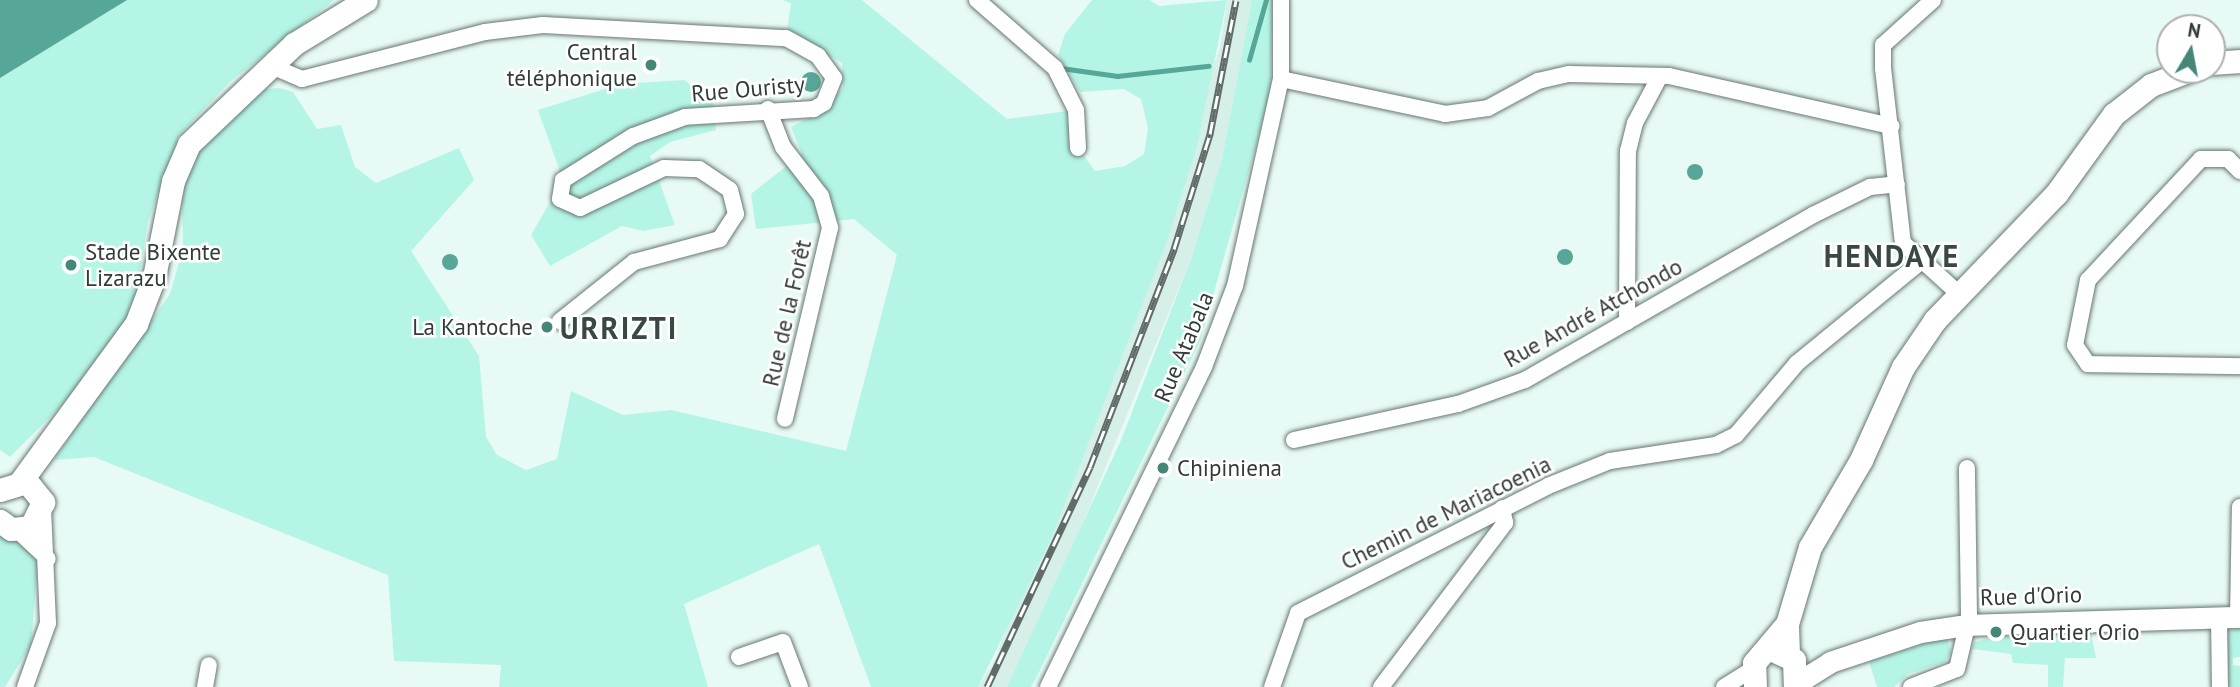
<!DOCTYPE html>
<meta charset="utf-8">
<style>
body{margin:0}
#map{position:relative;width:2240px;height:687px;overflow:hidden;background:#e8faf5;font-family:"PT Sans",sans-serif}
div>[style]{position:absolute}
.built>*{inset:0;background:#d6f0e9}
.green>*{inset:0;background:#b5f5e6}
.water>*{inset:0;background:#56a797}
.round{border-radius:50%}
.stream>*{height:4.5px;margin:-2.25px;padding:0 2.25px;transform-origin:2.25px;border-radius:2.25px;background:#56a797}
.roads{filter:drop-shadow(0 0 2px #677773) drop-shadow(0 0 2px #677773)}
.minor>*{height:16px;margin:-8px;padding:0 8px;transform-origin:8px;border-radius:8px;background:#fff}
.tertiary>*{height:21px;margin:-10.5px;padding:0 10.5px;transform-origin:10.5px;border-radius:10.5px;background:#fff}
.secondary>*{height:23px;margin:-11.5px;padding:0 11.5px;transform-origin:11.5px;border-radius:11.5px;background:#fff}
.rail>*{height:7px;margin-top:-3.5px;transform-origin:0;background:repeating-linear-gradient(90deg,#fff 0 13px,#616c69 0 26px);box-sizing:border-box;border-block:2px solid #616c69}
.dots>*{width:19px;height:19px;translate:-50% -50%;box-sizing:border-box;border:4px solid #fff;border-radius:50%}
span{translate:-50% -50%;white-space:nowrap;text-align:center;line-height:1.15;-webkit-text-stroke:5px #fff;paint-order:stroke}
.poi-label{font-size:23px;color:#333b39}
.right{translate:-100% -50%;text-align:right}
.left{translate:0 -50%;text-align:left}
.street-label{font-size:23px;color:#333b39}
.district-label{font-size:30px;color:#394844;font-weight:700;letter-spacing:2px}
.north{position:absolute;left:2156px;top:14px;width:70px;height:70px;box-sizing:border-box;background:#fff;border:2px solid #adb1b0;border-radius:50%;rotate:10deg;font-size:19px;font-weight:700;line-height:28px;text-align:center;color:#333b39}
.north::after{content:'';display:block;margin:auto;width:24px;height:32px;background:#448779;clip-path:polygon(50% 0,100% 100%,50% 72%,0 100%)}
</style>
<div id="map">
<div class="built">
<i style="clip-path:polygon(1227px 0,1252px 0,1222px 159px,1192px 256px,1045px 615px,1007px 687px,978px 687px,995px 660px,1220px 48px)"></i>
</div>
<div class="green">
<i style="clip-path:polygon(0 0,334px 0,231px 81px,179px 135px,148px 222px,134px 309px,64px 403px,10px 457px,0 450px)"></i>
<i style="clip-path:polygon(782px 0,862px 0,1007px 119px,1076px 110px,1078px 148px,1095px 171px,1125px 166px,1144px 154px,1148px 128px,1141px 99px,1124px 89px,1080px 92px,1058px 55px,1065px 34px,1092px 0,1149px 0,1159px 6px,1227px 0,1196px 150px,1167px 241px,1052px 537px,978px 687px,871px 687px,819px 544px,684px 604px,708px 687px,499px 687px,501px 665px,394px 661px,388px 575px,94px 457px,54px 460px,170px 294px,183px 248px,182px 191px,195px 151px,253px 90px,280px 88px,293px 92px,317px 129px,341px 125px,355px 167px,376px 183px,459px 148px,474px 180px,411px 251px,479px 356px,486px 437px,497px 455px,526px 470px,557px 459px,571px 391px,623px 415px,671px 410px,846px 451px,897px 255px,854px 219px,756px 229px,751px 194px,802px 154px,791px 127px,821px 111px,843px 88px,842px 63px,787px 30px,791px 3px)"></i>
<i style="clip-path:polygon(1252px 0,1272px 0,1271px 93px,1200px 341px,1036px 678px,1031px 687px,1007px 687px,1122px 438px,1192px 256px,1222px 159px)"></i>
<i style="clip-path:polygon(684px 80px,713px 101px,716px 130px,670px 142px,650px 156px,675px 225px,643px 231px,622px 226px,550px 266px,531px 235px,563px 180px,538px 110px,621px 84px)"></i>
<i style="clip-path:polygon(0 534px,19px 539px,38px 558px,31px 645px,5px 687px,0 687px)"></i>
<i style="clip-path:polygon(2240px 628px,2240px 657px,2233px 658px,2233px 665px,2240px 666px,2240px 687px,2229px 687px,2227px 631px)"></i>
<i style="clip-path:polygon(2091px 633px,2096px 658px,2065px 658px,2063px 687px,2048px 687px,2048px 665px,2013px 663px,2011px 654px,1972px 649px,1975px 642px,1995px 637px)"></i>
<i style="clip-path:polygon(1947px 636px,1951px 653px,1945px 662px,1908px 674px,1894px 687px,1877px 687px,1869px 662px)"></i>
</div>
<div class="water">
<i style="clip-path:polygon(0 0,127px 0,0 78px)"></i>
<i class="round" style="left:801px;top:72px;width:20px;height:20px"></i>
<i class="round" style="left:1687px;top:164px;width:16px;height:16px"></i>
<i class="round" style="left:1557px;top:249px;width:16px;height:16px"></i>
<i class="round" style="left:442px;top:254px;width:16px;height:16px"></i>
</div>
<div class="stream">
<i style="left:1249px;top:60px;width:62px;rotate:-74.2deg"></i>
<i style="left:1061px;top:68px;width:57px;rotate:8.1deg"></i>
<i style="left:1117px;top:76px;width:92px;rotate:-6.3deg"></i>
</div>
<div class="roads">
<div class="minor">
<i style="left:977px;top:0;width:103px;rotate:41.1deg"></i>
<i style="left:1055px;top:68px;width:47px;rotate:63.4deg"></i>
<i style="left:1076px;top:110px;width:38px;rotate:87deg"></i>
<i style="left:1933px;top:0;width:67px;rotate:138deg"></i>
<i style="left:1883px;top:45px;width:23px;rotate:90deg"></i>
<i style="left:1883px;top:68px;width:176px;rotate:83.5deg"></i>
<i style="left:1903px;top:243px;width:76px;rotate:42.3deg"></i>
<i style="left:269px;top:65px;width:36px;rotate:23deg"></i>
<i style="left:302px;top:79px;width:189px;rotate:-14.4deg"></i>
<i style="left:485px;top:32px;width:58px;rotate:-6.9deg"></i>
<i style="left:543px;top:25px;width:243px;rotate:3.1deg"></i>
<i style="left:786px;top:38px;width:37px;rotate:29deg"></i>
<i style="left:818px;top:56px;width:27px;rotate:54deg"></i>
<i style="left:834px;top:78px;width:27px;rotate:112deg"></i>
<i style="left:824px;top:103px;width:12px;rotate:149deg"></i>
<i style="left:814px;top:109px;width:129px;rotate:176.5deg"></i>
<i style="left:685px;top:117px;width:55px;rotate:159.9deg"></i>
<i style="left:633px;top:136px;width:83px;rotate:147.8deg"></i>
<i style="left:563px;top:180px;width:19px;rotate:99deg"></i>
<i style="left:560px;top:199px;width:22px;rotate:24deg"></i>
<i style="left:580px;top:208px;width:93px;rotate:-25.5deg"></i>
<i style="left:664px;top:168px;width:35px;rotate:2deg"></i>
<i style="left:699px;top:169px;width:37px;rotate:34deg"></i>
<i style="left:730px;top:190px;width:25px;rotate:76deg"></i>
<i style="left:736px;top:214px;width:30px;rotate:123deg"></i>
<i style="left:720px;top:239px;width:89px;rotate:165deg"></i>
<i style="left:634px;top:262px;width:95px;rotate:141.4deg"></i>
<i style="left:1281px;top:79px;width:168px;rotate:12deg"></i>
<i style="left:1445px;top:114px;width:43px;rotate:-7.9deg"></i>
<i style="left:1488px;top:108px;width:57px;rotate:-28.4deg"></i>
<i style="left:1538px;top:81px;width:32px;rotate:-13deg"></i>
<i style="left:1569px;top:74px;width:100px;rotate:1.1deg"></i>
<i style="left:1669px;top:76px;width:228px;rotate:12.7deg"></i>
<i style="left:768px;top:109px;width:41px;rotate:68.5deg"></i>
<i style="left:783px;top:147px;width:62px;rotate:52.2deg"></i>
<i style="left:821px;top:196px;width:33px;rotate:74deg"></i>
<i style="left:830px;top:228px;width:196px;rotate:103.3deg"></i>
<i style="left:2240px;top:171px;width:17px;rotate:-135deg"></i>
<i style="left:2228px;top:159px;width:27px;rotate:180deg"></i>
<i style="left:2201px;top:159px;width:166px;rotate:133deg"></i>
<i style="left:2088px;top:280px;width:66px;rotate:101.3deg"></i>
<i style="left:2075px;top:345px;width:23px;rotate:56deg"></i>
<i style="left:2088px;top:364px;width:152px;rotate:0.8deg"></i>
<i style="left:1627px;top:322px;width:171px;rotate:-89.7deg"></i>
<i style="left:1628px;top:151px;width:29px;rotate:-76deg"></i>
<i style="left:1635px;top:123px;width:53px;rotate:-62deg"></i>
<i style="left:1294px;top:440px;width:168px;rotate:-12.4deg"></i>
<i style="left:1458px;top:404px;width:71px;rotate:-19.7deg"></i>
<i style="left:1525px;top:380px;width:332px;rotate:-29.8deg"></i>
<i style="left:1813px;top:215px;width:64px;rotate:-26.2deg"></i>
<i style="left:1870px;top:187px;width:27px;rotate:-6deg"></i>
<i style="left:17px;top:530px;width:42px;rotate:43.1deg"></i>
<i style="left:2238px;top:617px;width:110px;rotate:-89deg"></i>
<i style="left:2219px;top:618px;width:69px;rotate:89.2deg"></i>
<i style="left:739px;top:657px;width:46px;rotate:-18.8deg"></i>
<i style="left:783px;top:642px;width:48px;rotate:69.3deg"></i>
<i style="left:25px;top:687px;width:68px;rotate:-70.2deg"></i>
<i style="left:48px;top:623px;width:113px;rotate:-92.5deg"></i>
<i style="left:205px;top:687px;width:22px;rotate:-80deg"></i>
<i style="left:1048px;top:687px;width:356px;rotate:-64deg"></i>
<i style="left:1204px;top:367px;width:87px;rotate:-69.1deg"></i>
<i style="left:1235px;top:286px;width:212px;rotate:-77.5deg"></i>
<i style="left:1281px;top:79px;width:79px;rotate:-90deg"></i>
<i style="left:1272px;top:687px;width:78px;rotate:-70.6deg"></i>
<i style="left:1298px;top:613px;width:280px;rotate:-26.9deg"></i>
<i style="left:1548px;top:486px;width:67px;rotate:-22deg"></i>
<i style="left:1610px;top:461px;width:107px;rotate:-8.6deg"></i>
<i style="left:1716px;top:445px;width:22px;rotate:-27deg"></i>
<i style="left:1736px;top:435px;width:94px;rotate:-49.7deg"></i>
<i style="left:1797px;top:363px;width:156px;rotate:-39.3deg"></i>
<i style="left:1381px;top:687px;width:206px;rotate:-52.9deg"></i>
<i style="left:1505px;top:523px;width:15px;rotate:-101deg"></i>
<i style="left:1724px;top:687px;width:32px;rotate:-32deg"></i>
<i style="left:1911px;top:687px;width:49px;rotate:-21.4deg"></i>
<i style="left:1957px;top:669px;width:53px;rotate:-77deg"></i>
<i style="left:1969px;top:617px;width:149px;rotate:-90.8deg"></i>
</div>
<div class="tertiary">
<i style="left:1797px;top:683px;width:39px;rotate:-32deg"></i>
<i style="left:1830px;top:662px;width:95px;rotate:-18.4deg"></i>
<i style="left:1920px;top:632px;width:47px;rotate:-8.7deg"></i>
<i style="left:1966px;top:625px;width:274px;rotate:-1.7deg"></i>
</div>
<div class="secondary">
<i style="left:2212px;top:63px;width:28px;rotate:-4deg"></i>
<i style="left:21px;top:481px;width:195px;rotate:-53.8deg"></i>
<i style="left:136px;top:324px;width:50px;rotate:-69deg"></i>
<i style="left:154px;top:277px;width:98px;rotate:-78.8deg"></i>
<i style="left:173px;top:181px;width:40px;rotate:-66.6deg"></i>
<i style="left:189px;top:144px;width:145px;rotate:-43.6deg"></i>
<i style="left:294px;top:44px;width:84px;rotate:-31.4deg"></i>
<i style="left:0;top:490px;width:28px;rotate:-17deg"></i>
<i style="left:27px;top:482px;width:26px;rotate:51deg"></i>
<i style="left:43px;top:502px;width:28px;rotate:116deg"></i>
<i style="left:31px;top:527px;width:20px;rotate:174deg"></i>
<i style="left:11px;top:529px;width:14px;rotate:-144deg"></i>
<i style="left:1775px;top:651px;width:21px;rotate:25deg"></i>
<i style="left:1794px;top:660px;width:27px;rotate:88deg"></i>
<i style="left:1788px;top:655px;width:31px;rotate:-92deg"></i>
<i style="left:1787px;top:624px;width:80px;rotate:-73.4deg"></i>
<i style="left:1810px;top:547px;width:101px;rotate:-59.6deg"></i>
<i style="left:1861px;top:460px;width:102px;rotate:-65.7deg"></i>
<i style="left:1903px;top:367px;width:57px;rotate:-55.8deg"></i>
<i style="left:1935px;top:320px;width:175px;rotate:-46.2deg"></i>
<i style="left:2056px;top:194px;width:99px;rotate:-54.1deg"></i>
<i style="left:2114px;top:114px;width:47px;rotate:-38.1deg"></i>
<i style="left:2151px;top:85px;width:42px;rotate:-21deg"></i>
<i style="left:1755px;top:687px;width:24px;rotate:-92deg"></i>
<i style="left:1754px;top:663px;width:51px;rotate:-49.8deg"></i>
</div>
</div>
<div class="rail">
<i style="left:987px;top:687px;width:243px;rotate:-64.9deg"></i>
<i style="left:1090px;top:467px;width:234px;rotate:-68.9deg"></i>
<i style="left:1174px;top:249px;width:121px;rotate:-72.6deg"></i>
<i style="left:1210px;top:134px;width:136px;rotate:-79deg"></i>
</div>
<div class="dots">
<i style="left:651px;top:65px;background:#448779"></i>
<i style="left:71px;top:265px;background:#448779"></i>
<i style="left:547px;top:327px;background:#448779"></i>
<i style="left:1163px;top:468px;background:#448779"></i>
<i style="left:1996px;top:632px;background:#448779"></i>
</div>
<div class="poi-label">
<span class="right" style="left:637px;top:65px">Central<br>téléphonique</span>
<span class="left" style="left:85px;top:265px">Stade Bixente<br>Lizarazu</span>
<span class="right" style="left:533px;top:327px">La Kantoche</span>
<span class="left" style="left:1177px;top:468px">Chipiniena</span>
<span class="left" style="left:2010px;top:632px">Quartier Orio</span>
</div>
<div class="street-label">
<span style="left:748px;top:89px;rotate:-5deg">Rue Ouristy</span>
<span style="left:787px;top:313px;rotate:-77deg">Rue de la Forêt</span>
<span style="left:1593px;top:313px;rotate:-29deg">Rue André Atchondo</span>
<span style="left:1184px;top:347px;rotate:-67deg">Rue Atabala</span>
<span style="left:1446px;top:513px;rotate:-26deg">Chemin de Mariacoenia</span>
<span style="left:2031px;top:596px;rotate:-2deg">Rue d'Orio</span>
</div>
<div class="district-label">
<span style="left:1892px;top:256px">HENDAYE</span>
<span style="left:619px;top:328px">URRIZTI</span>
</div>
<div class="north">N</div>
</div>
